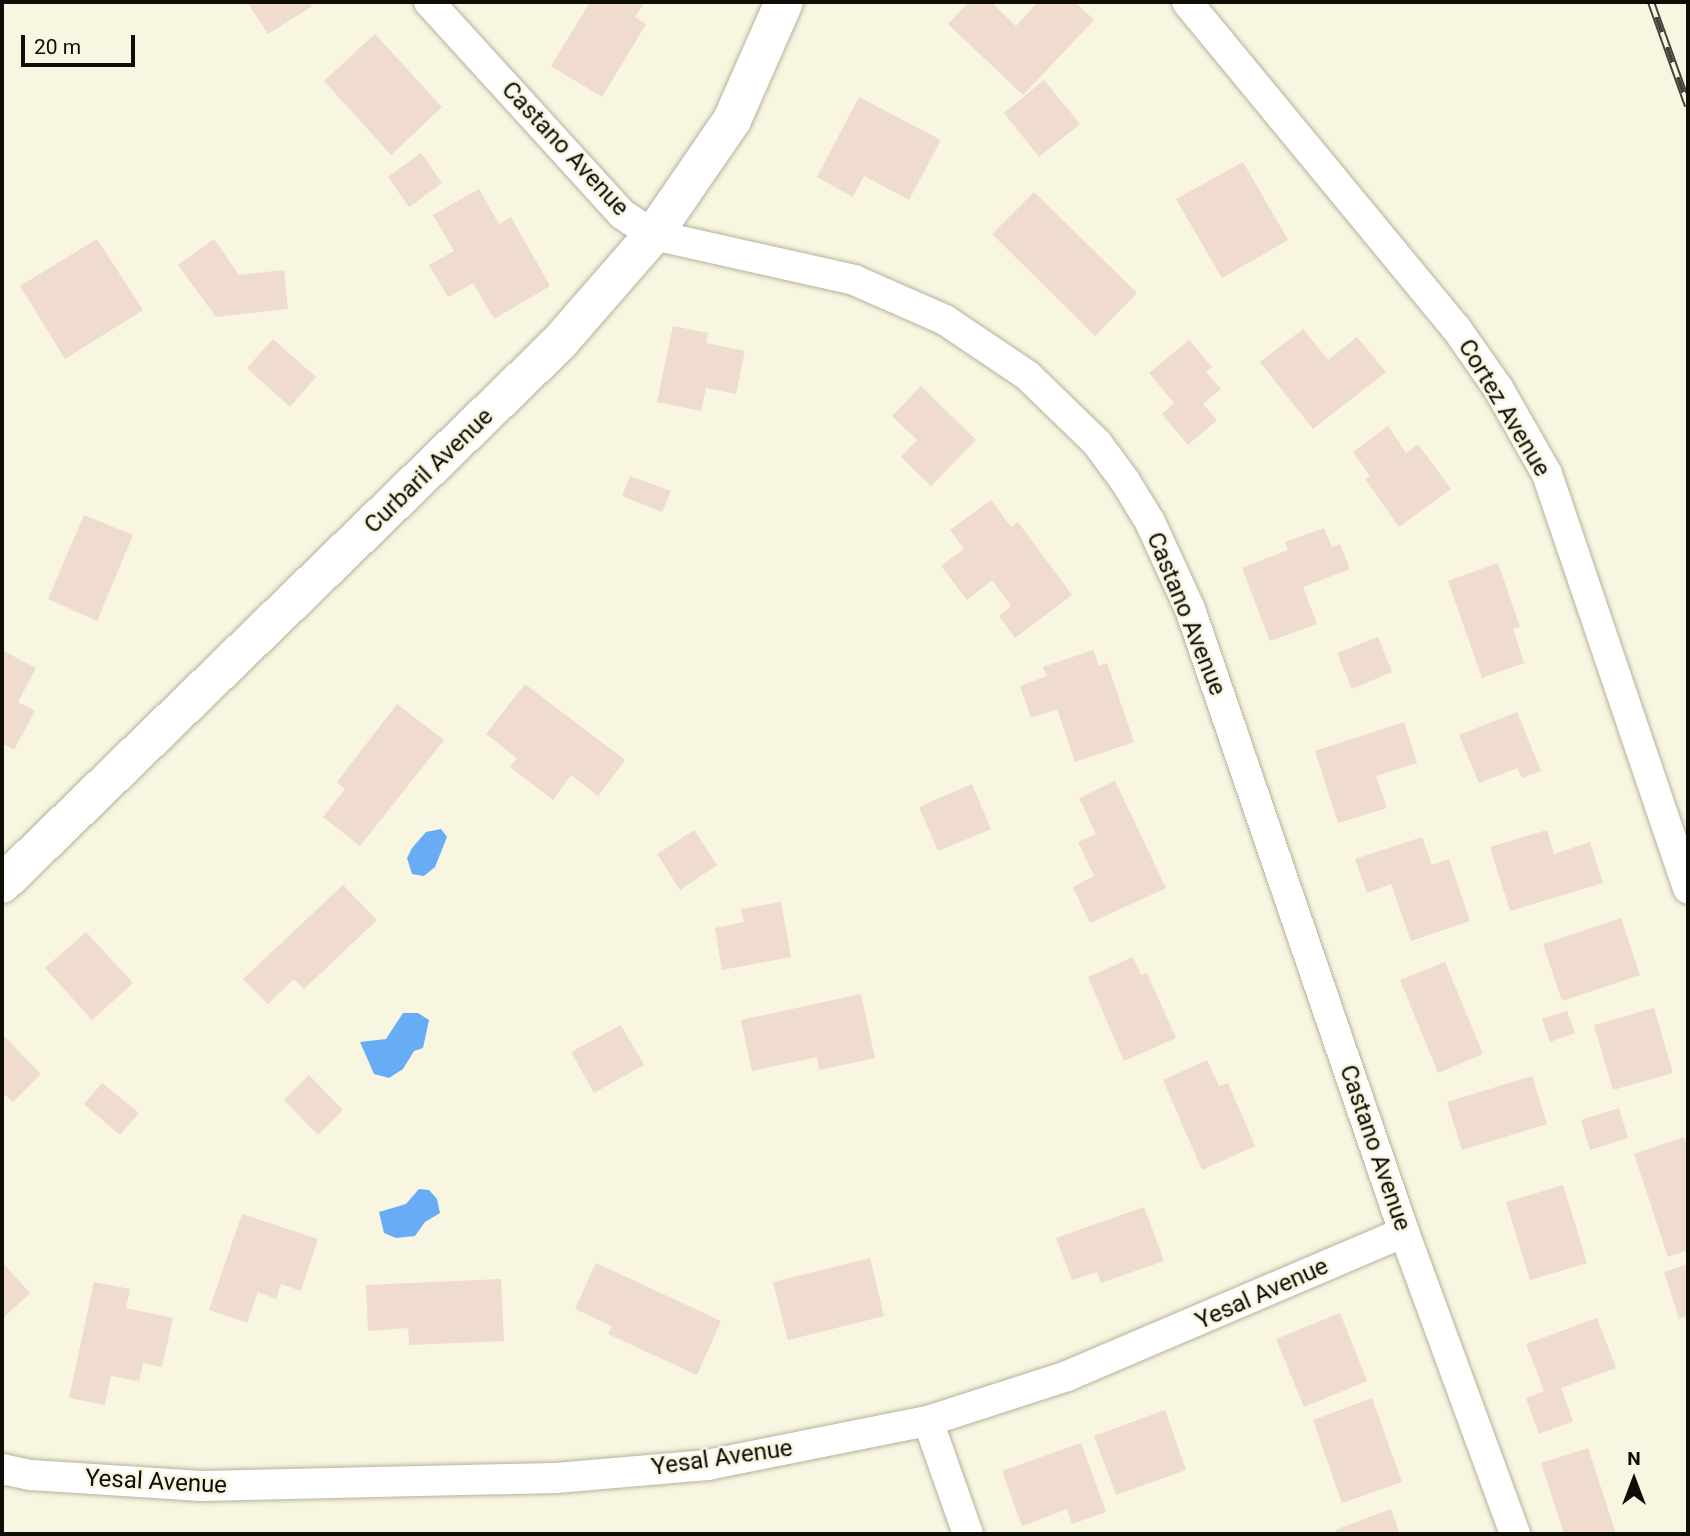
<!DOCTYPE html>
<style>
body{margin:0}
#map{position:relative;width:1690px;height:1536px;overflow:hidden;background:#f8f5e0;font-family:Roboto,sans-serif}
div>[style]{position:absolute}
.water>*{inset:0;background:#68acf5}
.building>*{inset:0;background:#f0dbcf}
.roads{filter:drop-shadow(0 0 2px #b5b29e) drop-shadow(0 0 2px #b5b29e)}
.street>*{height:30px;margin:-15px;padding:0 15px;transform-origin:15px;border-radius:15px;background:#fff}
.secondary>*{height:38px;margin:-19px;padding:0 19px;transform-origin:19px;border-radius:19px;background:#fff}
.rail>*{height:8px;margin-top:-4px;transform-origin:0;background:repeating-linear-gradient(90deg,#f8f5e0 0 16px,#454339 0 32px);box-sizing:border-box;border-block:2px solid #454339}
span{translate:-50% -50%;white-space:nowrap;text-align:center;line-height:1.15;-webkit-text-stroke:5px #f8f5e0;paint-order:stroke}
.street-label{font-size:24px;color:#0e0d06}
.frame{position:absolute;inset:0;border:4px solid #0e0d06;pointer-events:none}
.north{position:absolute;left:1599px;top:1445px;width:70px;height:70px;-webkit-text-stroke:5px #f8f5e0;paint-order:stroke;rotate:0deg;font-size:19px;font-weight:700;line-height:28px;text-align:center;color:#0e0d06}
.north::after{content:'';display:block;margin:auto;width:24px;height:32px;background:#0e0d06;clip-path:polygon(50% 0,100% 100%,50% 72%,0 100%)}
.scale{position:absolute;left:21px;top:35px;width:114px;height:32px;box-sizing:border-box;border:4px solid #0e0d06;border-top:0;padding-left:9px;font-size:21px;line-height:24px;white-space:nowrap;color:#0e0d06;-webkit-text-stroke:5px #f8f5e0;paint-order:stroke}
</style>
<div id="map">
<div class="water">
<i style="clip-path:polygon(441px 829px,447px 837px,435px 867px,424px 876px,412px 874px,407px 858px,412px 848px,426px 832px)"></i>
<i style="clip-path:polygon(403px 1013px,418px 1013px,429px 1020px,423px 1048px,414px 1051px,403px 1069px,389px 1078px,374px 1074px,360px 1042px,386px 1039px)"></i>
<i style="clip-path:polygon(419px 1189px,429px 1190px,437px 1199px,440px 1213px,425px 1222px,415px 1236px,396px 1238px,384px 1233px,379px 1212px,406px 1204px)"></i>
</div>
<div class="building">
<i style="clip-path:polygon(247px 2px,310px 2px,312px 6px,268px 34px)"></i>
<i style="clip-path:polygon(590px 2px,645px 2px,635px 17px,646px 24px,602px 97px,551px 66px)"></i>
<i style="clip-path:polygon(969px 2px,991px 2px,1016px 26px,1038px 2px,1075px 2px,1094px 20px,1023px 95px,948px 24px)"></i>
<i style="clip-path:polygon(375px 34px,442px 107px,391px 155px,324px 81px)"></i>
<i style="clip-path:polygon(1044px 80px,1080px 124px,1039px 157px,1004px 113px)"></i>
<i style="clip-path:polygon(859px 97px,941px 140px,909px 200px,864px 176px,853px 197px,817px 177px)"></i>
<i style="clip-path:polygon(421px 153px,442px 183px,409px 207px,388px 177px)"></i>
<i style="clip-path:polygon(1243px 162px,1288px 240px,1222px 278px,1176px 199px)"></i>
<i style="clip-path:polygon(479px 189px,499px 224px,511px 217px,550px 286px,494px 319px,473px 283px,448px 297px,429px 265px,454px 251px,433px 215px)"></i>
<i style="clip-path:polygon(1034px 192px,1137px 293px,1095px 336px,992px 234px)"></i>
<i style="clip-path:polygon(97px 239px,143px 310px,65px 359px,20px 286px)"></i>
<i style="clip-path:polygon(214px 239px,239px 275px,284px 270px,288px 309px,216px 317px,178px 265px)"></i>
<i style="clip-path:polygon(673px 326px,708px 333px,706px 343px,745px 351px,736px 394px,706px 388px,701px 411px,657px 402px)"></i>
<i style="clip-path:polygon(1303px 329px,1328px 360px,1357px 337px,1386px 372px,1313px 429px,1260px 362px)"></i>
<i style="clip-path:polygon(273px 339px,316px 377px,290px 407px,247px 368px)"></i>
<i style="clip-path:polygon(1189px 340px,1212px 367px,1206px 372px,1221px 389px,1203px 404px,1217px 420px,1188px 445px,1162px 414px,1174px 403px,1149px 373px)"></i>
<i style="clip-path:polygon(921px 386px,976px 440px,931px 486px,901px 457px,917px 440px,892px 416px)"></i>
<i style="clip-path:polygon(1388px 426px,1406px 453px,1418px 444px,1451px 489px,1399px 527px,1365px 479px,1370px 476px,1353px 452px)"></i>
<i style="clip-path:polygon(630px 476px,671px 491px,662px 512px,622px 496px)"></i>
<i style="clip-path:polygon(991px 500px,1011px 527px,1018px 522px,1072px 595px,1015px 638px,999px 616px,1011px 606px,992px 580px,967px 600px,941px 566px,964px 549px,950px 530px)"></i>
<i style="clip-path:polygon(84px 515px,133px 535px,97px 621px,48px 599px)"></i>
<i style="clip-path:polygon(1324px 528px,1332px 547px,1340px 544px,1350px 569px,1303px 587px,1317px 624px,1270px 641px,1242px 568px,1288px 550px,1285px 542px)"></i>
<i style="clip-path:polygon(1498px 563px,1520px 627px,1513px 629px,1524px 663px,1482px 678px,1448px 581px)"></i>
<i style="clip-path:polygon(1378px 637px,1392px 672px,1352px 689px,1337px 653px)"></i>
<i style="clip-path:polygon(2px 650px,36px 668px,18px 702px,35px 711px,14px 750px,2px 743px)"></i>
<i style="clip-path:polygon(1093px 650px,1099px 666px,1107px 663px,1134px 742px,1075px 762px,1057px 709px,1031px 718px,1020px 686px,1047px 676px,1043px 667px)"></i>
<i style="clip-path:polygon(525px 684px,625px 760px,598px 796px,571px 775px,553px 800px,510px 767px,517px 758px,486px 734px)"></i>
<i style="clip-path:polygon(397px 704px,444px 740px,360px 846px,323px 817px,345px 789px,337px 782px)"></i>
<i style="clip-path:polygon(1517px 712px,1541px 771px,1522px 778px,1517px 768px,1479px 783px,1459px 735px)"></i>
<i style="clip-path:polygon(1404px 722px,1417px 763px,1376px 776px,1387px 808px,1338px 823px,1315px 751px)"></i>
<i style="clip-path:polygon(1115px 781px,1166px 888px,1090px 923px,1073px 887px,1094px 876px,1078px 842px,1096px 834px,1079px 798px)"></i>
<i style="clip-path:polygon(972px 784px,991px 829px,938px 851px,919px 807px)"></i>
<i style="clip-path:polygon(694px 830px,717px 865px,680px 890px,657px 854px)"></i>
<i style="clip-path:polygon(1547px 830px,1554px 854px,1590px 842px,1603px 883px,1510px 911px,1490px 847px)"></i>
<i style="clip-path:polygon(1422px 837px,1432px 865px,1449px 859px,1470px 921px,1411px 941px,1391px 884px,1367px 893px,1355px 859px)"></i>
<i style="clip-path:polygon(343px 885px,377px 920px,304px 989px,294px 979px,268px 1004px,243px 979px)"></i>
<i style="clip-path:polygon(781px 902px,791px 957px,722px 970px,715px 928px,744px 922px,741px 909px)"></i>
<i style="clip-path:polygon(1621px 918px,1640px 975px,1562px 1001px,1543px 944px)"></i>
<i style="clip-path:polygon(86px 932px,133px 983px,92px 1020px,45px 968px)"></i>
<i style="clip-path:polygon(1133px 957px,1141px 975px,1147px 973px,1176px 1038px,1124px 1061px,1088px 977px)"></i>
<i style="clip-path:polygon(1445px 962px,1483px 1054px,1438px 1073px,1400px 980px)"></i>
<i style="clip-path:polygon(861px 994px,875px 1058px,819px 1070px,817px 1057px,752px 1071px,741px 1020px)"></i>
<i style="clip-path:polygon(1654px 1008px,1673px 1073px,1613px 1090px,1594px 1025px)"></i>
<i style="clip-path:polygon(1567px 1011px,1575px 1033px,1550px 1042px,1542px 1019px)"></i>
<i style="clip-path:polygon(621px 1025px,644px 1065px,594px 1093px,571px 1052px)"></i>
<i style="clip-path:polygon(2px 1034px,41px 1074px,13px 1102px,5px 1095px,2px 1098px)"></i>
<i style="clip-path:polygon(1207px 1060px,1219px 1086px,1228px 1083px,1255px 1146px,1202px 1170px,1163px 1080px)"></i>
<i style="clip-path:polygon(309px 1075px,343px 1110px,318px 1135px,284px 1100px)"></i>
<i style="clip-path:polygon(1532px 1076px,1547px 1124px,1462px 1150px,1447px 1102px)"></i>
<i style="clip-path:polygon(102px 1083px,139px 1113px,120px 1135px,84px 1104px)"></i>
<i style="clip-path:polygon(1619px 1108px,1628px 1138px,1590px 1150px,1581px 1120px)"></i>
<i style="clip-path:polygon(1684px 1137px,1688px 1150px,1688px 1250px,1668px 1257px,1634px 1154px)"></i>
<i style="clip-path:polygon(1563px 1185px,1587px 1263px,1530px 1280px,1506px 1202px)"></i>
<i style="clip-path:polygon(1144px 1207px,1164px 1261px,1101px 1283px,1097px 1272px,1072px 1280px,1056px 1238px)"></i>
<i style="clip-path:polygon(242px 1214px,318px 1239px,301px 1291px,281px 1284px,276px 1299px,258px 1292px,247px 1323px,209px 1310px)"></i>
<i style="clip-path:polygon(870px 1258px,884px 1316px,788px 1340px,773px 1282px)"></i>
<i style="clip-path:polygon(2px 1262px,30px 1293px,2px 1319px)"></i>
<i style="clip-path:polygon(596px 1263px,721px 1321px,697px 1375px,608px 1334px,612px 1326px,575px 1309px)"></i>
<i style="clip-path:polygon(1688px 1264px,1688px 1316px,1679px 1319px,1664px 1272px)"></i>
<i style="clip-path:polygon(501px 1279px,504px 1341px,409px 1345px,408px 1328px,368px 1331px,366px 1285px)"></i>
<i style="clip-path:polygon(94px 1282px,130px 1289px,126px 1308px,173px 1318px,162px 1367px,143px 1363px,139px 1381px,111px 1376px,105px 1405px,69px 1398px)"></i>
<i style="clip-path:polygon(1340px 1313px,1367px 1381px,1304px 1407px,1276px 1339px)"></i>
<i style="clip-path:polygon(1597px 1318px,1616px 1368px,1561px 1388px,1573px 1421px,1539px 1434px,1526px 1398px,1544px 1391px,1526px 1344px)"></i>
<i style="clip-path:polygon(1372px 1398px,1402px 1482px,1342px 1503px,1313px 1420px)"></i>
<i style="clip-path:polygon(1165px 1410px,1186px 1470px,1116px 1495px,1094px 1436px)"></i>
<i style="clip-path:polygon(1081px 1443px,1106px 1512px,1072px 1524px,1067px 1509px,1022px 1526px,1002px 1471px)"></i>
<i style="clip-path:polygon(1588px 1448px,1616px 1534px,1564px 1534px,1541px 1463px)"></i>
<i style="clip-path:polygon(1391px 1509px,1400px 1534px,1337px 1534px,1335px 1530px)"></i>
</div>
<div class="roads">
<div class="street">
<i style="left:429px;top:2px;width:287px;rotate:47.7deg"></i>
<i style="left:622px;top:214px;width:37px;rotate:34deg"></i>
<i style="left:653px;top:235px;width:206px;rotate:12.6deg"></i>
<i style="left:854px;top:280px;width:99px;rotate:23.7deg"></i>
<i style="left:945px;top:320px;width:99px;rotate:33.9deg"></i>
<i style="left:1027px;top:375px;width:98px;rotate:44.2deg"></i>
<i style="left:1097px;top:443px;width:47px;rotate:53.6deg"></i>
<i style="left:1125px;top:481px;width:48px;rotate:58.6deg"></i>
<i style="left:1150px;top:522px;width:96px;rotate:65.3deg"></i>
<i style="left:1190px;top:609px;width:659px;rotate:71.04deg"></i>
<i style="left:1404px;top:1232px;width:322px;rotate:69.8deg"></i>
<i style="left:1187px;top:2px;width:423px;rotate:50.5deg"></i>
<i style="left:1456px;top:328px;width:73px;rotate:55deg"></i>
<i style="left:1498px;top:388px;width:99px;rotate:60.3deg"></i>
<i style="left:1547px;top:474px;width:438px;rotate:71.2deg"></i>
<i style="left:928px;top:1421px;width:120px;rotate:70.5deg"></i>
<i style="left:2px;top:1469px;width:30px;rotate:12deg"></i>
<i style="left:31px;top:1475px;width:171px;rotate:3.7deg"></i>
<i style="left:202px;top:1486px;width:354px;rotate:-1.3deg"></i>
<i style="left:556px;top:1478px;width:152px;rotate:-4.9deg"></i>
<i style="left:707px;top:1465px;width:225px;rotate:-11.3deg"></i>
<i style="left:928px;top:1421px;width:146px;rotate:-17.9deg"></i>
<i style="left:1067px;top:1376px;width:366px;rotate:-23.1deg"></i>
</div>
<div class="secondary">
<i style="left:2px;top:884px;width:776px;rotate:-44.17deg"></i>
<i style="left:559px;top:343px;width:143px;rotate:-49deg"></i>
<i style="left:653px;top:235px;width:140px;rotate:-55.5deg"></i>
<i style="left:732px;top:120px;width:129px;rotate:-66.2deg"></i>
</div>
</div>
<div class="rail">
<i style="left:1651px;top:2px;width:110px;rotate:70.4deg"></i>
</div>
<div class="street-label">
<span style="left:565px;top:149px;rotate:47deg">Castano Avenue</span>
<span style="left:1504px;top:408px;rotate:59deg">Cortez Avenue</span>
<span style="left:429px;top:471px;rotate:-44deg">Curbaril Avenue</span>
<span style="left:1186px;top:614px;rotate:68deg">Castano Avenue</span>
<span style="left:1375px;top:1148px;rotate:71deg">Castano Avenue</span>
<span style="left:1262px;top:1294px;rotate:-24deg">Yesal Avenue</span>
<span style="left:722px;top:1458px;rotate:-8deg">Yesal Avenue</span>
<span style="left:156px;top:1482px;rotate:3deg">Yesal Avenue</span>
</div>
<div class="frame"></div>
<div class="north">N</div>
<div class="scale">20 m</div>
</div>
